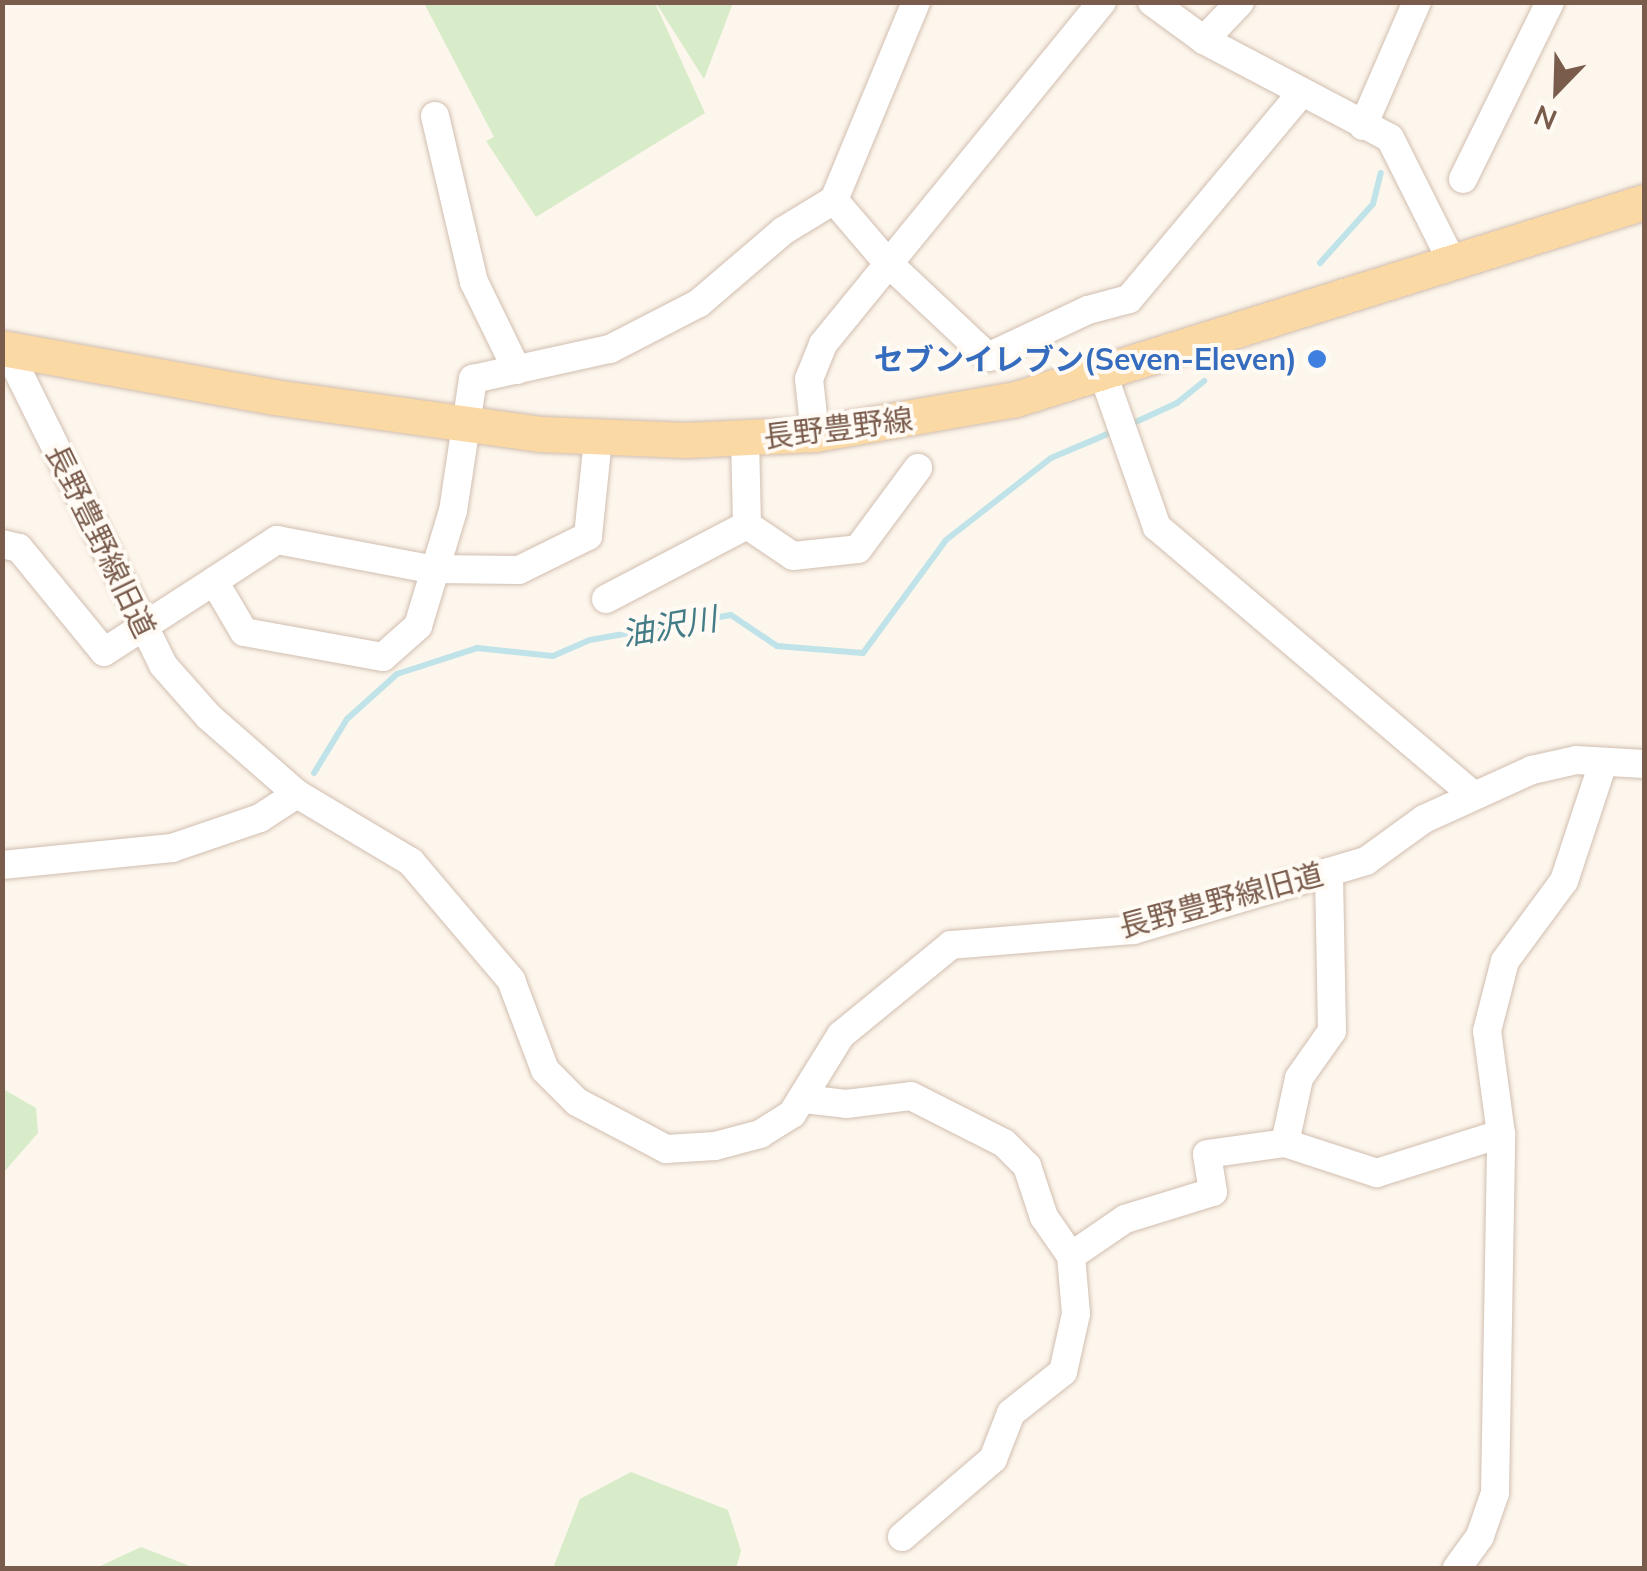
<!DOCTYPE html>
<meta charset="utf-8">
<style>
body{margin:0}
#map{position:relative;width:1647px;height:1571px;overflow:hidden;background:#fdf6ec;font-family:Mulish,"Noto Sans JP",sans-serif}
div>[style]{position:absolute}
.green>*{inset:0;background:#d8ecc9}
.stream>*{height:6px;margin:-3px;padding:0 3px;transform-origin:3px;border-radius:3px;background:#bfe3e8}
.roads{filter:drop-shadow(0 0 2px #d1beb0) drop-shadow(0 0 2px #d1beb0)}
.minor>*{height:28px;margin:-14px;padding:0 14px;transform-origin:14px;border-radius:14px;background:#fff}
.major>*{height:35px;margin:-17.5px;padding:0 17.5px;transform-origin:17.5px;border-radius:17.5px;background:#fbd9a5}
.dots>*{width:28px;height:28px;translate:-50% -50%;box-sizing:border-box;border:5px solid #fffaf3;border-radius:50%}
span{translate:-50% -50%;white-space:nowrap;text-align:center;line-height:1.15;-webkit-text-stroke:8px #fffaf3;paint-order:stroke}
.shop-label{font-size:30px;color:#366cbe;font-weight:700}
.right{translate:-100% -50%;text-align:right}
.street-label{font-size:30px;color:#7a5c4d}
.water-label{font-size:32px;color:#437c86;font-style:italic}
.frame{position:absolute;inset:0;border:5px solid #7a5c4d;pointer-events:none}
.north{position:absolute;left:1507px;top:40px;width:100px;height:100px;-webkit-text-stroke:8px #fffaf3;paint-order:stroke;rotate:203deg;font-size:28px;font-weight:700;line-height:40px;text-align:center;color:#7a5c4d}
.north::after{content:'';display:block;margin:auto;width:35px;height:45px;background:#7a5c4d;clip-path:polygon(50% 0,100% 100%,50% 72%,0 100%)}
</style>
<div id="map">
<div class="green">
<i style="clip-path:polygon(424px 3px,655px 3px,705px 113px,536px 217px,486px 141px,494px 137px)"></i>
<i style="clip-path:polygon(656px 3px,733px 3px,704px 79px)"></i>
<i style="clip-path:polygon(3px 1089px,36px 1108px,38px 1133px,3px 1173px)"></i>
<i style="clip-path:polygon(631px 1472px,728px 1510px,741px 1551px,736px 1568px,553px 1568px,580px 1499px)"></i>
<i style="clip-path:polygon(141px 1547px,195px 1568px,96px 1568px)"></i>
</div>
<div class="stream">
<i style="left:1320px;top:263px;width:79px;rotate:-48.1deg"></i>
<i style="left:1373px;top:204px;width:32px;rotate:-76deg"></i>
<i style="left:1129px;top:425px;width:53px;rotate:-24.6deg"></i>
<i style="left:1177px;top:403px;width:35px;rotate:-39deg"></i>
<i style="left:314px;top:773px;width:63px;rotate:-58.6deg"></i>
<i style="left:347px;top:719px;width:67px;rotate:-42deg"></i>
<i style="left:397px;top:674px;width:84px;rotate:-18deg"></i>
<i style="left:477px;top:648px;width:76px;rotate:6deg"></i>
<i style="left:553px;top:656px;width:40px;rotate:-23.4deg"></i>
<i style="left:590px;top:640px;width:143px;rotate:-10.1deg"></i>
<i style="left:731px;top:615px;width:55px;rotate:34deg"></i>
<i style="left:777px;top:646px;width:86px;rotate:4.7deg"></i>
<i style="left:863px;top:653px;width:140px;rotate:-53.7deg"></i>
<i style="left:946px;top:540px;width:133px;rotate:-38deg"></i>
<i style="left:1051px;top:458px;width:72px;rotate:-23deg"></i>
</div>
<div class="roads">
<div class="minor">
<i style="left:1152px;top:2px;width:64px;rotate:36.2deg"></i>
<i style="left:1204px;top:40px;width:210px;rotate:27.8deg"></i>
<i style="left:1390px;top:138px;width:134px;rotate:63.4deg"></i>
<i style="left:1204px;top:40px;width:52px;rotate:-46.5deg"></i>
<i style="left:435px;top:116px;width:171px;rotate:76.8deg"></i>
<i style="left:474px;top:282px;width:98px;rotate:64deg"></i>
<i style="left:1363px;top:126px;width:135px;rotate:-66.5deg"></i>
<i style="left:1463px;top:179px;width:197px;rotate:-63.8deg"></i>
<i style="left:834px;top:200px;width:82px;rotate:49.5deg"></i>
<i style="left:887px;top:262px;width:139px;rotate:43.2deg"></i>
<i style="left:988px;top:357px;width:110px;rotate:-25.2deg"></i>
<i style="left:1088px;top:310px;width:42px;rotate:-15deg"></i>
<i style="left:1129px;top:299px;width:268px;rotate:-50.1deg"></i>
<i style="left:7px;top:349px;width:352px;rotate:63.7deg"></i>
<i style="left:163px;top:665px;width:69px;rotate:48.5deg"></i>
<i style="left:209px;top:717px;width:117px;rotate:41.2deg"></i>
<i style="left:297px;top:794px;width:133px;rotate:30.8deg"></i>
<i style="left:411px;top:862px;width:155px;rotate:49.7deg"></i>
<i style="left:511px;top:980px;width:96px;rotate:69.3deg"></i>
<i style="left:545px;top:1070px;width:45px;rotate:45deg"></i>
<i style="left:577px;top:1102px;width:101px;rotate:27.8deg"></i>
<i style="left:666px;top:1149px;width:49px;rotate:-3.5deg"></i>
<i style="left:715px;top:1146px;width:47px;rotate:-14.9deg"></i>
<i style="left:760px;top:1134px;width:38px;rotate:-32deg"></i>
<i style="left:792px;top:1114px;width:93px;rotate:-58.2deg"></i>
<i style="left:841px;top:1035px;width:142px;rotate:-39.3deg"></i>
<i style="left:951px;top:945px;width:183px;rotate:-4.7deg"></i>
<i style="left:1133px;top:930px;width:243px;rotate:-16.5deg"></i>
<i style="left:1366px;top:861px;width:72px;rotate:-35.9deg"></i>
<i style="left:1424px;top:819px;width:119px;rotate:-24.4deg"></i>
<i style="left:1532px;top:770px;width:45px;rotate:-12.8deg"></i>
<i style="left:1576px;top:760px;width:68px;rotate:3.4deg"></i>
<i style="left:1103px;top:374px;width:162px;rotate:70.6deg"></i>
<i style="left:1157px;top:527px;width:413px;rotate:40.3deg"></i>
<i style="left:815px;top:434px;width:55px;rotate:-96.2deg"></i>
<i style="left:809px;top:379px;width:38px;rotate:-68deg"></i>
<i style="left:823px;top:344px;width:441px;rotate:-50.8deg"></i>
<i style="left:747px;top:525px;width:55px;rotate:34deg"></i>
<i style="left:793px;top:556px;width:65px;rotate:-6.1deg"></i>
<i style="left:858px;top:549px;width:101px;rotate:-53.5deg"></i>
<i style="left:2px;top:544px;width:17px;rotate:13deg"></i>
<i style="left:19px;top:548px;width:134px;rotate:50.7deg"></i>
<i style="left:104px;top:652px;width:131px;rotate:-32.8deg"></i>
<i style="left:214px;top:581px;width:59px;rotate:59.5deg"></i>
<i style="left:244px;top:632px;width:141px;rotate:10.2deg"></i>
<i style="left:383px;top:657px;width:47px;rotate:-41.5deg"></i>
<i style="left:418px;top:626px;width:120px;rotate:-73.1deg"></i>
<i style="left:453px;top:511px;width:134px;rotate:-81.4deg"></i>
<i style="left:473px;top:379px;width:140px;rotate:-12.4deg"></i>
<i style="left:610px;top:349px;width:100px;rotate:-27.3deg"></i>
<i style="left:699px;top:303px;width:111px;rotate:-40.6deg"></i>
<i style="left:783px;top:231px;width:60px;rotate:-31.3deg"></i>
<i style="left:834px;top:200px;width:214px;rotate:-67.5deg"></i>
<i style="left:214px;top:581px;width:75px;rotate:-33.1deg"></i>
<i style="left:277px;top:540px;width:157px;rotate:10.7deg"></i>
<i style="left:431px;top:569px;width:88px;rotate:0.7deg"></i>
<i style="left:519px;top:570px;width:77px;rotate:-26.2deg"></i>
<i style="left:588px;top:536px;width:98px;rotate:-84.1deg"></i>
<i style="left:606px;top:599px;width:159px;rotate:-27.7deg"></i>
<i style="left:747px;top:525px;width:87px;rotate:-91.3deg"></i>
<i style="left:2px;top:865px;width:171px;rotate:-5.7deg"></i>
<i style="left:172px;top:848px;width:93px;rotate:-18.8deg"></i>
<i style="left:260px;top:818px;width:44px;rotate:-33deg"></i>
<i style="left:804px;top:1099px;width:42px;rotate:6.8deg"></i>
<i style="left:846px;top:1104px;width:65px;rotate:-7deg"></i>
<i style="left:911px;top:1096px;width:104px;rotate:26.8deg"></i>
<i style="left:1004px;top:1143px;width:33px;rotate:45deg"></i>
<i style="left:1027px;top:1166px;width:54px;rotate:71.6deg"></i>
<i style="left:1044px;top:1217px;width:47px;rotate:55.3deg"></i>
<i style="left:1071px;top:1256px;width:65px;rotate:-34.4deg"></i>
<i style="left:1125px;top:1219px;width:92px;rotate:-17.1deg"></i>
<i style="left:1213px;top:1192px;width:38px;rotate:-99deg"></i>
<i style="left:1207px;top:1154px;width:79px;rotate:-8deg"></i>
<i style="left:1285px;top:1143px;width:97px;rotate:18.1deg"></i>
<i style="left:1377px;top:1173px;width:130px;rotate:-17.5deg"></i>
<i style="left:1285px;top:1143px;width:66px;rotate:-77.8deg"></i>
<i style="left:1299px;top:1078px;width:57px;rotate:-54.9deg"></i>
<i style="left:1332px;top:1031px;width:159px;rotate:-91.1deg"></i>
<i style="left:902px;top:1537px;width:120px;rotate:-40.6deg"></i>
<i style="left:993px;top:1459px;width:49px;rotate:-68.6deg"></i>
<i style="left:1011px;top:1413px;width:66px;rotate:-38.3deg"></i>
<i style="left:1063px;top:1372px;width:59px;rotate:-77.4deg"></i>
<i style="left:1076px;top:1314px;width:58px;rotate:-94.9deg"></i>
<i style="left:1457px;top:1568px;width:39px;rotate:-54deg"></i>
<i style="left:1480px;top:1536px;width:46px;rotate:-70.8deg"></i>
<i style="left:1495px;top:1493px;width:359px;rotate:-89deg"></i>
<i style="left:1501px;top:1134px;width:104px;rotate:-97.7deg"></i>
<i style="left:1487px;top:1031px;width:72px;rotate:-75.6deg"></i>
<i style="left:1505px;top:961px;width:99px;rotate:-53.6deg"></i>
<i style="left:1564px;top:881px;width:124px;rotate:-71.7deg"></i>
</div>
<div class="major">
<i style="left:2px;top:348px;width:276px;rotate:10.2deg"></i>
<i style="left:274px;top:397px;width:270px;rotate:7.9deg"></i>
<i style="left:541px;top:434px;width:144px;rotate:2.4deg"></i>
<i style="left:685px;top:440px;width:130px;rotate:-2.6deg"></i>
<i style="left:815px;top:434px;width:204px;rotate:-9.9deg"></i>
<i style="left:1016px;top:399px;width:658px;rotate:-17.42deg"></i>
</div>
</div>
<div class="dots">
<i style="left:1317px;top:359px;background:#3f7fe0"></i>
</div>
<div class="shop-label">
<span class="right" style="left:1297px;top:359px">セブンイレブン(Seven-Eleven)</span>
</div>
<div class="street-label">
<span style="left:838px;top:428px;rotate:-7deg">長野豊野線</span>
<span style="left:101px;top:541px;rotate:64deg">長野豊野線旧道</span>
<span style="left:1221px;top:900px;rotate:-15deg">長野豊野線旧道</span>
</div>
<div class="water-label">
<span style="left:669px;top:626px;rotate:-10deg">油沢川</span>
</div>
<div class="frame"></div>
<div class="north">N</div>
</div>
